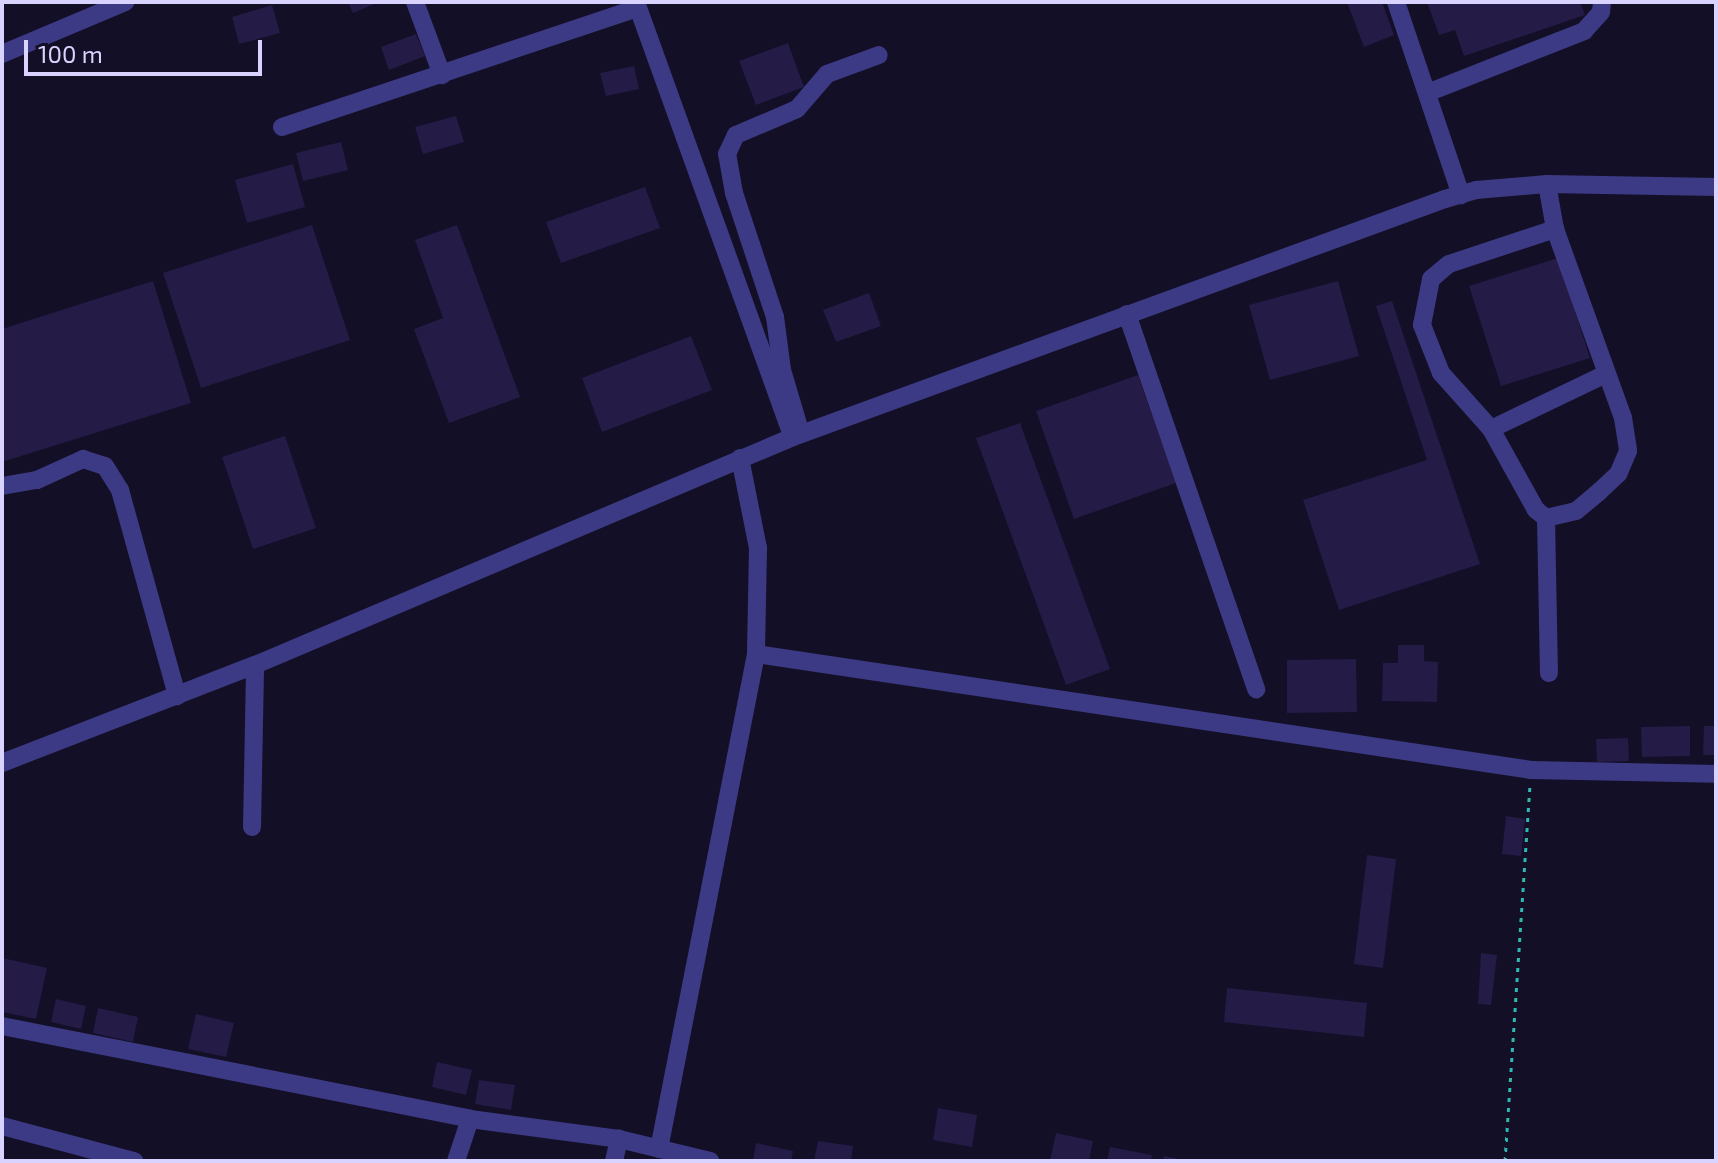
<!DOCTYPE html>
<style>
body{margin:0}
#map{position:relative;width:1718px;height:1163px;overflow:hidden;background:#130f26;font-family:"Exo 2",sans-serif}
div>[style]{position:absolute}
.building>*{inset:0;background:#241b47}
.path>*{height:3px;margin-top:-1.5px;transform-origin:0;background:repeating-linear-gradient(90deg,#2fb8b0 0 4px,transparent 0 10px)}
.minor>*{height:18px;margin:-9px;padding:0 9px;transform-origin:9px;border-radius:9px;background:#3d3a85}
span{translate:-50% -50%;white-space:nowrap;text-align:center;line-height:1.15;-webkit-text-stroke:7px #130f26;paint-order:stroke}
.frame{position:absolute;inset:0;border:4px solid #d9d4ff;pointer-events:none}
.scale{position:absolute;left:24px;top:40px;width:238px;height:36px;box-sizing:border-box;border:4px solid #d9d4ff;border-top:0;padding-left:10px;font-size:24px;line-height:28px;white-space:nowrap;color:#d9d4ff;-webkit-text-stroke:6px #130f26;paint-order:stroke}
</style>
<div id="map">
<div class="building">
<i style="clip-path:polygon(348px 2px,379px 2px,353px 13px)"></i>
<i style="clip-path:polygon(1347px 2px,1382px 2px,1394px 35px,1364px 47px)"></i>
<i style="clip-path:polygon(1427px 2px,1580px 2px,1585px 15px,1464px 56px,1455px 30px,1439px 35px)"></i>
<i style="clip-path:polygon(272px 5px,280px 33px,239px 44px,232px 17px)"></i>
<i style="clip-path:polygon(416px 34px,425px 56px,389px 70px,381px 47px)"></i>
<i style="clip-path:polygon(788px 43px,804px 87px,756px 105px,739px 61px)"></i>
<i style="clip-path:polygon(634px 66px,639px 89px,606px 96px,600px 73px)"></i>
<i style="clip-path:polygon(456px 116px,464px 142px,423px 154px,415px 127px)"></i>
<i style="clip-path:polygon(341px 142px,348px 170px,303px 181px,296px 153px)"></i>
<i style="clip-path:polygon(293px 164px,305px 207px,247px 223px,235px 180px)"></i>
<i style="clip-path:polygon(645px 187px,660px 228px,561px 263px,546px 222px)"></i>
<i style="clip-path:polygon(312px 225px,350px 340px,201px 388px,163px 273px)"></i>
<i style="clip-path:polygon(457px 225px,520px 397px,449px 423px,414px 329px,443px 318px,415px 240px)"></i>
<i style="clip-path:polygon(1558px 258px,1590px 358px,1501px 386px,1469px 286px)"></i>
<i style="clip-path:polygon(153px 281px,191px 403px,2px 462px,2px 329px)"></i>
<i style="clip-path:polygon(1338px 281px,1359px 356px,1270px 380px,1249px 305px)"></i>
<i style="clip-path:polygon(869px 293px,881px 326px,836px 342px,823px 310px)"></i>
<i style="clip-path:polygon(1392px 301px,1480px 564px,1339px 610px,1303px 500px,1427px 460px,1376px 306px)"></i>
<i style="clip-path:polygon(691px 336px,712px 390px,602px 432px,582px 378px)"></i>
<i style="clip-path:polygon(1138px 375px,1176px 483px,1074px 519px,1036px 411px)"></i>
<i style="clip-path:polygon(1020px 423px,1110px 669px,1066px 685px,976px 438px)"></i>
<i style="clip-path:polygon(285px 436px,316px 528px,253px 549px,222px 457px)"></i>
<i style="clip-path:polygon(1398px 645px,1424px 645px,1424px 661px,1438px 662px,1437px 702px,1382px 701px,1383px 663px,1398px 663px)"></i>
<i style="clip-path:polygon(1356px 659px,1357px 712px,1287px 713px,1287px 660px)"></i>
<i style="clip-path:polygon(1690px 726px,1690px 756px,1642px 757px,1641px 727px)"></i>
<i style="clip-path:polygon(1704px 726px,1716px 726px,1716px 755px,1703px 755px)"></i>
<i style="clip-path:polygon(1628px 738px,1629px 761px,1597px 762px,1596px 739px)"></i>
<i style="clip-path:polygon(1506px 816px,1525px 819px,1521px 856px,1502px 854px)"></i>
<i style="clip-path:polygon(1367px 855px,1396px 859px,1383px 968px,1354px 964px)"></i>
<i style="clip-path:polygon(1481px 953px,1497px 955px,1491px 1005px,1478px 1004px)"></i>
<i style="clip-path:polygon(2px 958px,47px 968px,36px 1019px,2px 1012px)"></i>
<i style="clip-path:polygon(1227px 988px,1367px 1003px,1364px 1037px,1224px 1022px)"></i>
<i style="clip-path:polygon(56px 999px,86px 1006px,81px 1029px,51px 1022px)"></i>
<i style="clip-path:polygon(98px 1008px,138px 1017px,133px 1042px,93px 1033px)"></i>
<i style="clip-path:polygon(196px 1014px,234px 1023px,226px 1057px,188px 1049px)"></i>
<i style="clip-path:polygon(437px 1062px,472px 1070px,466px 1095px,432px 1087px)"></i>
<i style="clip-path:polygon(479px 1080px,515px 1085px,511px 1110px,475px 1104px)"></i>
<i style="clip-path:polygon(938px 1108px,977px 1115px,972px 1147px,933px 1140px)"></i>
<i style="clip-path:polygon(1056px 1133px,1093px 1141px,1089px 1161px,1050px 1161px)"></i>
<i style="clip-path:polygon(818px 1141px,853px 1146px,851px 1161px,814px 1161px)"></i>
<i style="clip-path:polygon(756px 1143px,793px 1151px,791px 1161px,753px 1161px)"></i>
<i style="clip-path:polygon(1110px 1147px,1152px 1155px,1151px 1161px,1107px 1161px)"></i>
<i style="clip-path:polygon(1164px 1156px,1184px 1160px,1184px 1161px,1163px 1161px)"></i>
</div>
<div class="path">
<i style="left:1505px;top:1161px;width:376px;rotate:-86.2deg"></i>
</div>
<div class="minor">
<i style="left:415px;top:2px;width:78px;rotate:69.7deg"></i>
<i style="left:636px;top:2px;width:453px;rotate:70.2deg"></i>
<i style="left:1396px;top:2px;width:204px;rotate:71.4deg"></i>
<i style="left:2px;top:54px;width:134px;rotate:-22.9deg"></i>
<i style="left:1427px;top:93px;width:169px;rotate:-21.5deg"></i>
<i style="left:1584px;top:31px;width:25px;rotate:-48deg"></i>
<i style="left:1601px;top:12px;width:10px;rotate:-84deg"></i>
<i style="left:282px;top:127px;width:375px;rotate:-18.5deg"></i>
<i style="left:1547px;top:184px;width:46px;rotate:79.9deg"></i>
<i style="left:1555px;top:229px;width:201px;rotate:70.2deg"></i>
<i style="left:1623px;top:418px;width:33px;rotate:81deg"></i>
<i style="left:1628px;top:451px;width:25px;rotate:113deg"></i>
<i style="left:1618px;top:474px;width:25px;rotate:137deg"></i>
<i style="left:1600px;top:491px;width:31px;rotate:140deg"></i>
<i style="left:1576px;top:511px;width:31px;rotate:167deg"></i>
<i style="left:1546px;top:518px;width:155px;rotate:88.9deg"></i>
<i style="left:1127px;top:314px;width:397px;rotate:71deg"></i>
<i style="left:1491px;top:429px;width:127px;rotate:-25.6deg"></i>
<i style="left:801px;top:434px;width:67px;rotate:-106.5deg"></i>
<i style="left:782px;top:370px;width:53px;rotate:-97.5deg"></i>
<i style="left:775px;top:317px;width:131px;rotate:-108.3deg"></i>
<i style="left:734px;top:193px;width:40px;rotate:-100deg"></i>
<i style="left:727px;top:154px;width:21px;rotate:-65deg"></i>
<i style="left:736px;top:135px;width:66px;rotate:-23.1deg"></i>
<i style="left:797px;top:109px;width:46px;rotate:-49.4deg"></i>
<i style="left:827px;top:74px;width:55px;rotate:-20.1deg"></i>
<i style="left:740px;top:458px;width:92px;rotate:78.7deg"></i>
<i style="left:758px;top:548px;width:106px;rotate:91.1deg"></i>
<i style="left:2px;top:486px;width:36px;rotate:-10deg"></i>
<i style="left:37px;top:480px;width:51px;rotate:-24.5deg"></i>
<i style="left:83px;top:459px;width:23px;rotate:18deg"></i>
<i style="left:105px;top:466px;width:28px;rotate:58deg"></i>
<i style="left:120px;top:490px;width:214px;rotate:74.5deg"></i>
<i style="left:1546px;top:518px;width:13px;rotate:-141deg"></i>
<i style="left:1536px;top:510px;width:93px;rotate:-119.1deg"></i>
<i style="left:1491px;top:429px;width:75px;rotate:-131.8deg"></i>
<i style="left:1441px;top:373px;width:52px;rotate:-111.6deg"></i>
<i style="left:1422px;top:325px;width:47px;rotate:-78.9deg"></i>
<i style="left:1431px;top:279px;width:23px;rotate:-40deg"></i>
<i style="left:1449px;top:264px;width:112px;rotate:-18.3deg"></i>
<i style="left:2px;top:763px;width:271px;rotate:-21.2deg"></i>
<i style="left:255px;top:665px;width:584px;rotate:-22.97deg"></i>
<i style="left:793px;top:437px;width:694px;rotate:-20.05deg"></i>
<i style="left:1445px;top:199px;width:32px;rotate:-16deg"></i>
<i style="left:1476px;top:190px;width:71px;rotate:-4.8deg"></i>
<i style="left:1547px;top:184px;width:169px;rotate:1deg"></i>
<i style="left:252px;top:827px;width:162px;rotate:-88.9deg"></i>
<i style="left:2px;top:1026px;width:477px;rotate:11.2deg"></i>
<i style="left:470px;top:1119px;width:150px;rotate:7.6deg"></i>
<i style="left:619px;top:1139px;width:94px;rotate:13.6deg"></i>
<i style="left:2px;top:1126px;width:137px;rotate:14.9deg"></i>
<i style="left:659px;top:1149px;width:504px;rotate:-78.91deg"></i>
<i style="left:756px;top:654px;width:784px;rotate:8.51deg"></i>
<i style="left:1531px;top:770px;width:185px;rotate:1.2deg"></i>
<i style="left:456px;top:1161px;width:44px;rotate:-71.6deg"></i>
<i style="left:614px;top:1161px;width:23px;rotate:-77deg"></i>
</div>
<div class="frame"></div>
<div class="scale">100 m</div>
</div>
